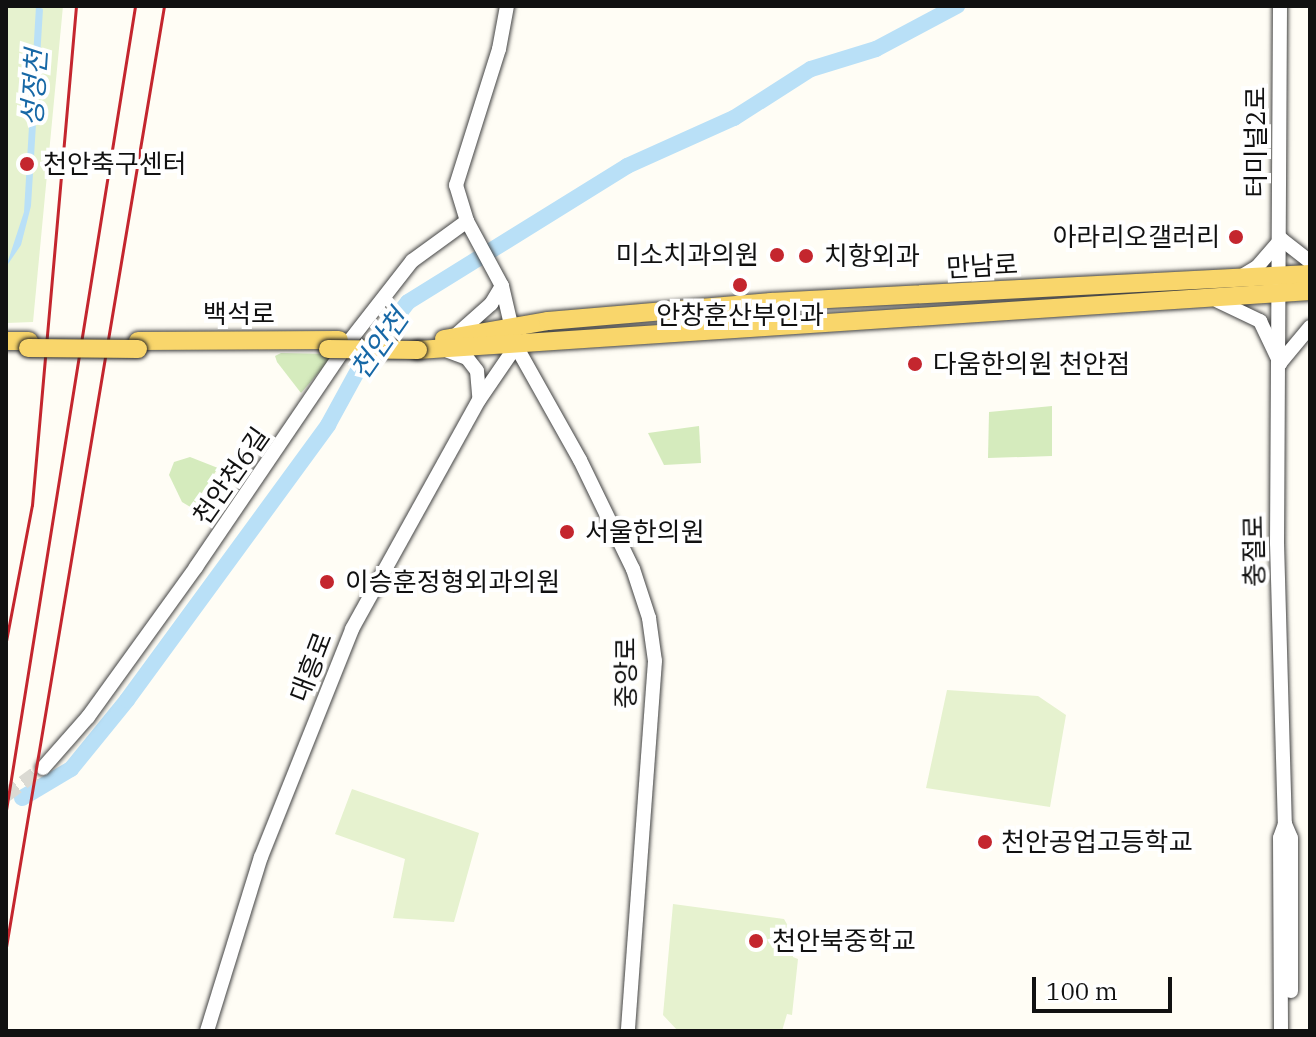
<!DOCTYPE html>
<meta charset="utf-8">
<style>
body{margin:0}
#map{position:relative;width:1316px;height:1037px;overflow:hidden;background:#fffdf5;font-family:"IBM Plex Serif","Noto Sans KR",serif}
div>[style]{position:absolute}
.green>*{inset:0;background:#d5ebbd}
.pitch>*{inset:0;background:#e6f2cf}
.water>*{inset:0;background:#b9e0f7}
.river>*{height:16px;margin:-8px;padding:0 8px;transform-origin:8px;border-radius:8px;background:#b9e0f7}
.minor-tunnel>*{height:14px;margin-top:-7px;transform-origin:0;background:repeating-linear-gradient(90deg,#dbdad3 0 14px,transparent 0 21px)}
.roads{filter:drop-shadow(0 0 2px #444) drop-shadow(0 0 2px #444)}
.minor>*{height:14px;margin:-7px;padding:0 7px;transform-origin:7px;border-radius:7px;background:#fff}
.major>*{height:18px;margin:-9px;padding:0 9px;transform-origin:9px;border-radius:9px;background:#f9d66b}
.rail>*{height:3px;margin:-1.5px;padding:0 1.5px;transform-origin:1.5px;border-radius:1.5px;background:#c4262e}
.bridges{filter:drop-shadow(0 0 2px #222) drop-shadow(0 0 2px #222)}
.major-bridge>*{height:18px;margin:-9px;padding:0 9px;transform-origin:9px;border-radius:9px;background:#f9d66b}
.dots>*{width:22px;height:22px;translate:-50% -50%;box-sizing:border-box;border:4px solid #fff;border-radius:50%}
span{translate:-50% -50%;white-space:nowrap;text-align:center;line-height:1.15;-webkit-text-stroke:8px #fff;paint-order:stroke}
.street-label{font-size:26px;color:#111}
.poi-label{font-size:26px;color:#111}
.left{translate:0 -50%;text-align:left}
.right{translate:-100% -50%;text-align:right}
.water-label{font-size:28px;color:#1768a6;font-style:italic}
.frame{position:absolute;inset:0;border:8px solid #111;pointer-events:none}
.scale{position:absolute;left:1032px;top:977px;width:140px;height:36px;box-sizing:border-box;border:4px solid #111;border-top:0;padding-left:10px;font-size:24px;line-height:28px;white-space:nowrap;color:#111;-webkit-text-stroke:6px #fff;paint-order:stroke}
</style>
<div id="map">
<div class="green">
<i style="clip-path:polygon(281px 353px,331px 354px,333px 356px,301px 393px,277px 362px,275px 356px)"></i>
<i style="clip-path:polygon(1052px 406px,1052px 456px,988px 458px,989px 412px)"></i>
<i style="clip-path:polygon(699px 426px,701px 463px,664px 465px,648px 433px)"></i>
<i style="clip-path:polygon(190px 457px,218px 468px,192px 508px,182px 502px,169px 475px,174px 462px)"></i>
</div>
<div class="pitch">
<i style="clip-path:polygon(6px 6px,63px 6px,33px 322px,6px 323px)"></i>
<i style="clip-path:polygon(947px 690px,1038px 696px,1066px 715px,1050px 807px,926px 788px)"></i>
<i style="clip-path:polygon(352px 789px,479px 833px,454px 922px,393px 918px,405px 859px,335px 834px)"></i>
<i style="clip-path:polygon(673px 904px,784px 919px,792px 933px,793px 957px,798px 959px,792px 1015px,787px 1014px,782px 1031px,678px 1031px,663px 1015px)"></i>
</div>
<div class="water">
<i style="clip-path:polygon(36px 6px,43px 9px,31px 206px,21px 245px,6px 267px,24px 212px)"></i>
</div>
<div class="river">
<i style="left:22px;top:798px;width:57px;rotate:-30.6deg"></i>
<i style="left:71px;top:769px;width:89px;rotate:-50.9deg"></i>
<i style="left:127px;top:700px;width:341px;rotate:-53.8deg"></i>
<i style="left:328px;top:425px;width:73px;rotate:-61.3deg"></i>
<i style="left:363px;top:361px;width:74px;rotate:-52.7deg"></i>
<i style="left:408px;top:302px;width:258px;rotate:-31.8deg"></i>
<i style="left:627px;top:166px;width:117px;rotate:-24.2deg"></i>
<i style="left:734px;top:118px;width:91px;rotate:-32.5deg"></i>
<i style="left:811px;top:69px;width:68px;rotate:-17.1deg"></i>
<i style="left:876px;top:49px;width:92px;rotate:-28deg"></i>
</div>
<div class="minor-tunnel">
<i style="left:6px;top:795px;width:46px;rotate:-36.1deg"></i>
</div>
<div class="roads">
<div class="minor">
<i style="left:507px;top:6px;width:44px;rotate:100.5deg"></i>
<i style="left:499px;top:49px;width:143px;rotate:107.5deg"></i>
<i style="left:456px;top:185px;width:38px;rotate:73deg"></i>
<i style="left:467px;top:221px;width:74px;rotate:61.7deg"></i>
<i style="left:502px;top:286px;width:62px;rotate:76.9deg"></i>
<i style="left:516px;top:346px;width:131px;rotate:60.7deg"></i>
<i style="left:580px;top:460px;width:121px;rotate:64.1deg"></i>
<i style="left:633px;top:569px;width:52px;rotate:71.9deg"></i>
<i style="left:649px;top:618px;width:43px;rotate:82.1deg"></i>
<i style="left:655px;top:661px;width:371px;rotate:94.2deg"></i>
<i style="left:1280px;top:6px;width:537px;rotate:90.32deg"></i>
<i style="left:1277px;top:543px;width:281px;rotate:88.4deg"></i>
<i style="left:1285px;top:824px;width:15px;rotate:110deg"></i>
<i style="left:1280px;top:838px;width:193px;rotate:89.7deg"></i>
<i style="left:1242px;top:276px;width:17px;rotate:-31deg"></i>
<i style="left:1257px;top:267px;width:37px;rotate:-49deg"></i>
<i style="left:1281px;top:239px;width:37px;rotate:38deg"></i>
<i style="left:1218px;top:301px;width:47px;rotate:25.5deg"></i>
<i style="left:1260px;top:321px;width:47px;rotate:64.5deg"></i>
<i style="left:1280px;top:363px;width:47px;rotate:-50.2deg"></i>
<i style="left:456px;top:335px;width:47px;rotate:-41.5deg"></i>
<i style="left:491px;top:304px;width:21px;rotate:-59deg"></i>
<i style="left:448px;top:351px;width:20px;rotate:20deg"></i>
<i style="left:467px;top:358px;width:16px;rotate:52deg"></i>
<i style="left:477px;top:371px;width:25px;rotate:85deg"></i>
<i style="left:43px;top:768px;width:68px;rotate:-48.6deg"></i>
<i style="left:88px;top:717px;width:185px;rotate:-54.2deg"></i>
<i style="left:196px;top:567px;width:271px;rotate:-55.8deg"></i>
<i style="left:348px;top:343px;width:104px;rotate:-52deg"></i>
<i style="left:412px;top:261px;width:68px;rotate:-36deg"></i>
<i style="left:1285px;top:824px;width:15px;rotate:67deg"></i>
<i style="left:1291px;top:838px;width:153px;rotate:90deg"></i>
<i style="left:207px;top:1031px;width:182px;rotate:-72.8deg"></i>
<i style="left:261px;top:857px;width:245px;rotate:-68.2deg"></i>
<i style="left:352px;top:629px;width:262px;rotate:-61deg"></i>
<i style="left:479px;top:400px;width:65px;rotate:-55.6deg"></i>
</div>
<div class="major">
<i style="left:444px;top:339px;width:106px;rotate:-9.8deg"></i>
<i style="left:548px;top:321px;width:224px;rotate:-4.9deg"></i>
<i style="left:771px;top:302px;width:540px;rotate:-2.97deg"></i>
<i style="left:6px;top:341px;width:23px"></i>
<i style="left:138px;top:341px;width:201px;rotate:-0.3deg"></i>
<i style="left:418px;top:350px;width:894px;rotate:-3.78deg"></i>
</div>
</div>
<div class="rail">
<i style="left:6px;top:641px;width:138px;rotate:-79.2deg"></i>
<i style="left:32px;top:505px;width:501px;rotate:-84.96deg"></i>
<i style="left:6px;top:810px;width:814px;rotate:-80.88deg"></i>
<i style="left:6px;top:947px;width:954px;rotate:-80.47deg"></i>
</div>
<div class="bridges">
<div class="major-bridge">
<i style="left:28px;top:348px;width:110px;rotate:0.5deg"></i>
<i style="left:328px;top:349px;width:90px;rotate:0.6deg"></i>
</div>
</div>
<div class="dots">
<i style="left:27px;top:164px;background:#c4262e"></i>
<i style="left:1236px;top:237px;background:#c4262e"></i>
<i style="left:777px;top:255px;background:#c4262e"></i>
<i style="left:806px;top:256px;background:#c4262e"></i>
<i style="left:740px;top:285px;background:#c4262e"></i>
<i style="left:915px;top:364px;background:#c4262e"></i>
<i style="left:567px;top:532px;background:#c4262e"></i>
<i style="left:327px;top:582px;background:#c4262e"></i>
<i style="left:985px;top:842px;background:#c4262e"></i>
<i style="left:756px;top:941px;background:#c4262e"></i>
</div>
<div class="street-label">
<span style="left:1256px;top:142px;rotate:-90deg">터미널2로</span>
<span style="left:982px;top:266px;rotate:-3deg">만남로</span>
<span style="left:239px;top:314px">백석로</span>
<span style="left:231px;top:476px;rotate:-55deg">천안천6길</span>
<span style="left:1254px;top:551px;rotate:-91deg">충절로</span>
<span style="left:311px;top:667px;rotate:-69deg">대흥로</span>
<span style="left:626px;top:673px;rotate:-90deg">중앙로</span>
</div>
<div class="poi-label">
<span class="left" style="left:43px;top:164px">천안축구센터</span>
<span class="right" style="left:1220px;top:237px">아라리오갤러리</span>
<span class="right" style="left:759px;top:255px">미소치과의원</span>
<span class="left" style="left:824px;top:256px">치항외과</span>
<span style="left:740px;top:315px">안창훈산부인과</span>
<span class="left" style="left:933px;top:364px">다움한의원 천안점</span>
<span class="left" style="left:585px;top:532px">서울한의원</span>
<span class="left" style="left:345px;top:582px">이승훈정형외과의원</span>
<span class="left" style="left:1001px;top:842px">천안공업고등학교</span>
<span class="left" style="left:772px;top:941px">천안북중학교</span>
</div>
<div class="water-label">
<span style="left:34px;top:88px;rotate:-86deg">성정천</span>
<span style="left:379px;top:344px;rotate:-55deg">천안천</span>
</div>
<div class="frame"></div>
<div class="scale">100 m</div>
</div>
